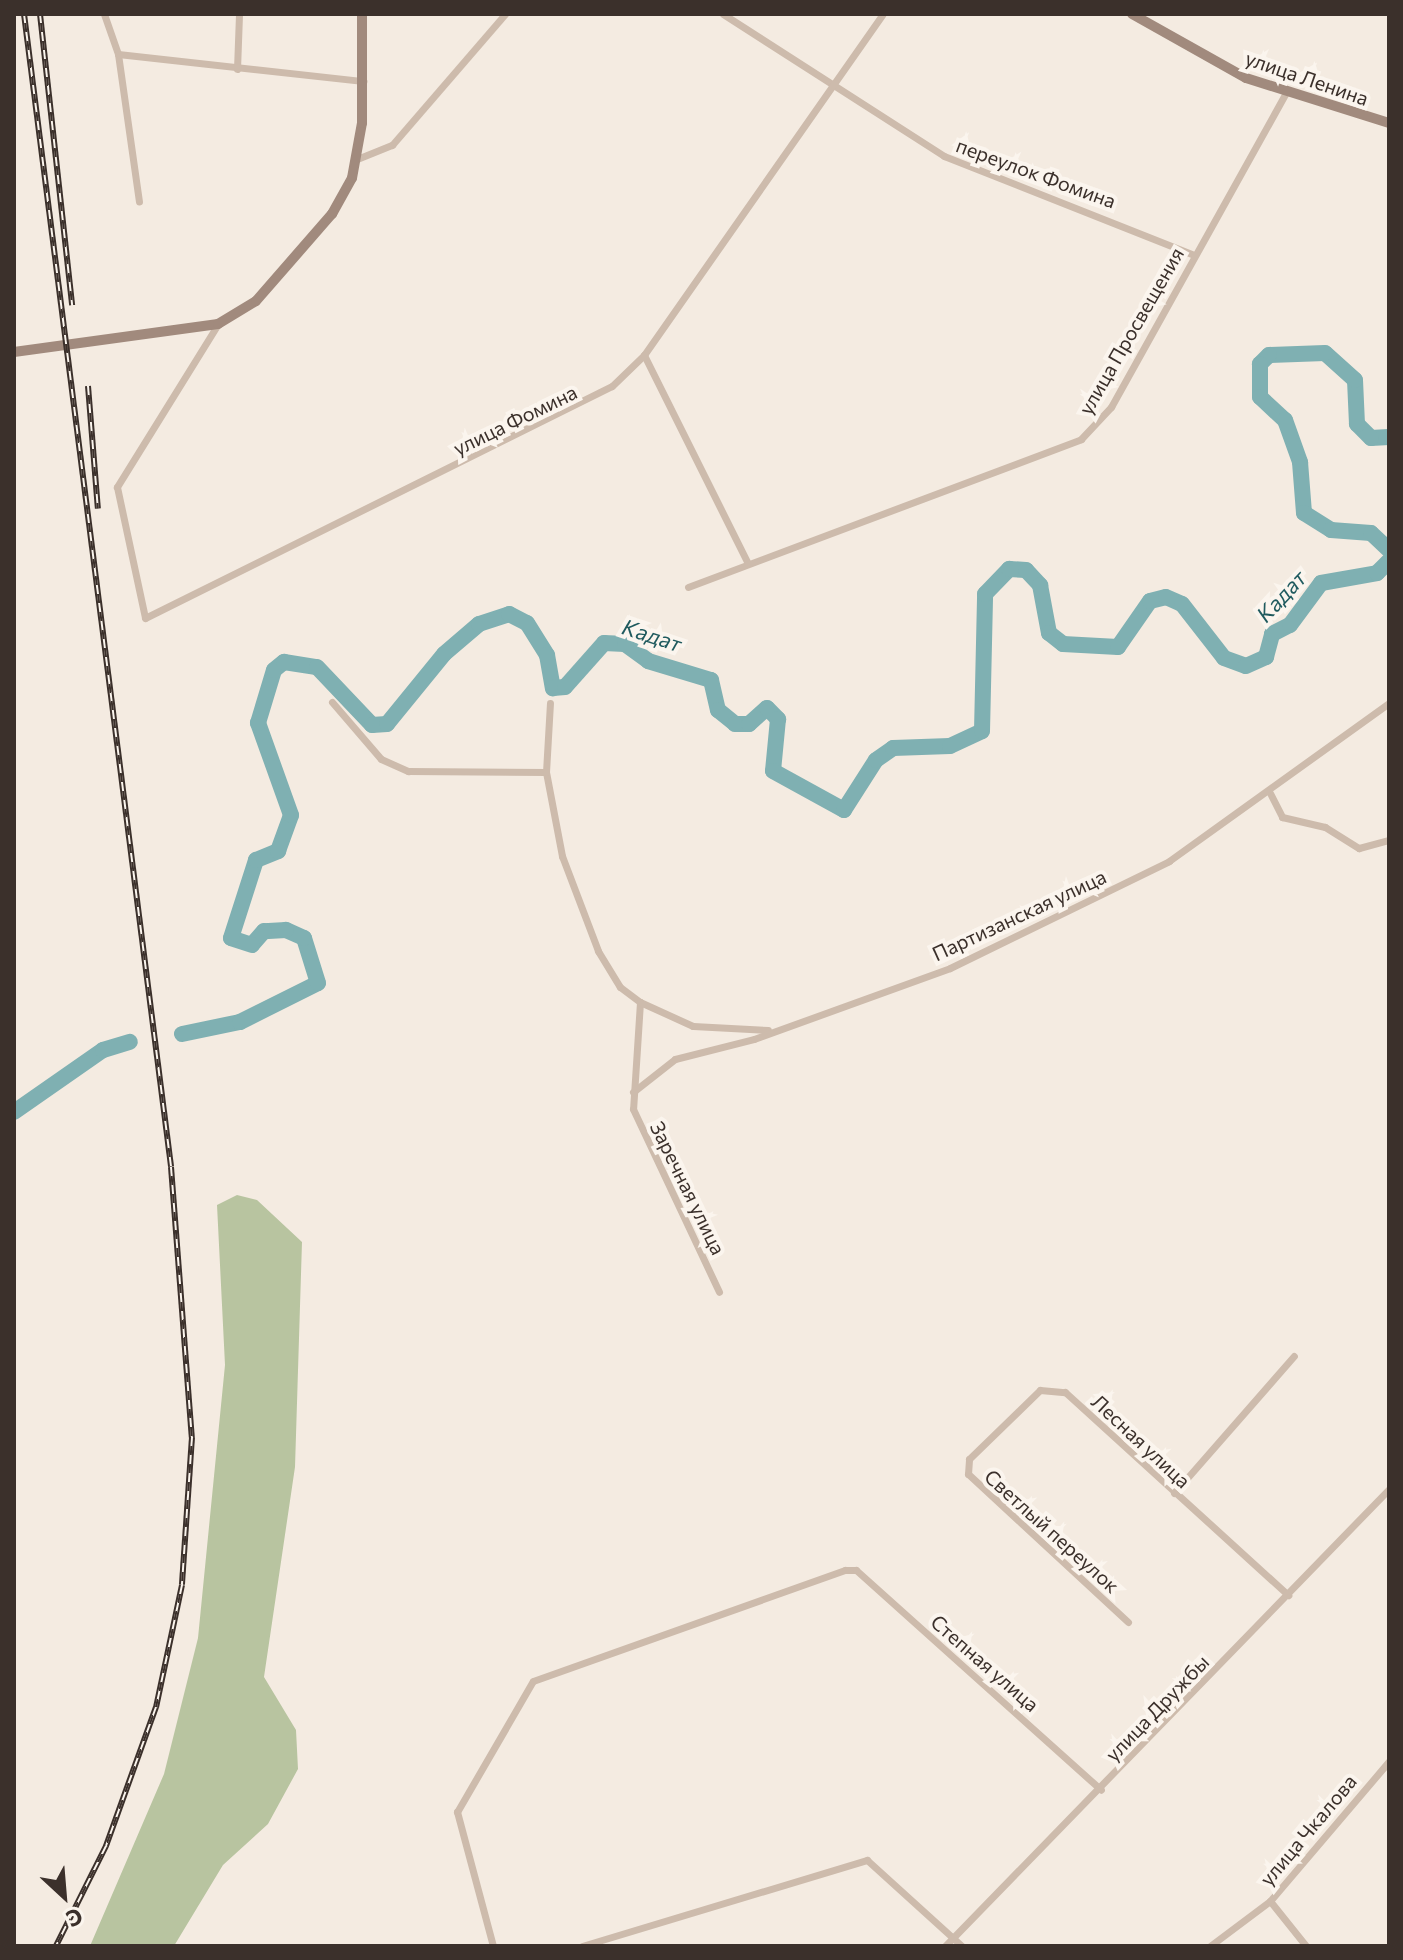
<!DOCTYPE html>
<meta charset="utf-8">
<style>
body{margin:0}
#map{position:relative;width:1403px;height:1960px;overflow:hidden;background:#f4ebe1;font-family:Commissioner,sans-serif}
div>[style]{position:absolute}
.green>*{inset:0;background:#b8c4a0}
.river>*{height:16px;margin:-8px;padding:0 8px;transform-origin:8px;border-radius:8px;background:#7fb0b2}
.street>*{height:7px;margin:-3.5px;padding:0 3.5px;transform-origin:3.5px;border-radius:3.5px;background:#cdbbac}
.secondary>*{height:10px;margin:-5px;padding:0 5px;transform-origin:5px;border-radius:5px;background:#a18a7d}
.rail>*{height:6px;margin-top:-3px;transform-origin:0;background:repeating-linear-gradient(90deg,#fbf5ee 0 9px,#3b302b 0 18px);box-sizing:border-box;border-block:2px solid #3b302b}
span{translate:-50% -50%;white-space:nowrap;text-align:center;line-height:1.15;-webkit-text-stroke:8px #fbf5ee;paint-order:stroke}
.street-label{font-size:20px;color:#3b302b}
.water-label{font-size:22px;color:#1f5a5e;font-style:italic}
.frame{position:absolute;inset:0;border:16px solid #3b302b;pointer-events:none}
.north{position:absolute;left:24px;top:1856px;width:80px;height:80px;-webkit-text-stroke:6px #fbf5ee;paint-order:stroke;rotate:154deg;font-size:22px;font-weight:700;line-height:32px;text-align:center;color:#3b302b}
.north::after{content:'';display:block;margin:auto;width:28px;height:36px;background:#3b302b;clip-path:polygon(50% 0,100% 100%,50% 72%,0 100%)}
</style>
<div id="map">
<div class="green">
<i style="clip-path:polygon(237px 1195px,257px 1200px,302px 1242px,295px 1467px,264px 1677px,296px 1730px,298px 1769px,268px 1824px,223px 1865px,174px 1946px,90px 1946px,164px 1774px,198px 1638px,225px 1365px,217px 1205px)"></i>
</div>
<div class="river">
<i style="left:1389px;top:437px;width:18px;rotate:177deg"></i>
<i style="left:1371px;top:438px;width:20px;rotate:-135deg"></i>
<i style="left:1357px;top:424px;width:44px;rotate:-92.6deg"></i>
<i style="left:1355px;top:380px;width:40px;rotate:-138deg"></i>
<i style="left:1325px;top:353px;width:56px;rotate:178deg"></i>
<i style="left:1269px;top:355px;width:13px;rotate:135deg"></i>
<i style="left:1260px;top:364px;width:33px;rotate:90deg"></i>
<i style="left:1260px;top:397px;width:34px;rotate:43deg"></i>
<i style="left:1285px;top:420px;width:45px;rotate:70.3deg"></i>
<i style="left:1300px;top:462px;width:51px;rotate:85.5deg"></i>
<i style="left:1304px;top:513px;width:32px;rotate:32deg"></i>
<i style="left:1331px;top:530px;width:40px;rotate:4.3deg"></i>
<i style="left:1371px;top:533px;width:25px;rotate:43deg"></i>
<i style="left:182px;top:1034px;width:59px;rotate:-11.7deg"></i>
<i style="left:240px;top:1022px;width:87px;rotate:-26.6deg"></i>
<i style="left:318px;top:983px;width:47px;rotate:-107.3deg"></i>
<i style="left:304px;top:938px;width:20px;rotate:-156deg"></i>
<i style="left:286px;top:930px;width:22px;rotate:177deg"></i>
<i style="left:264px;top:931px;width:18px;rotate:131deg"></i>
<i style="left:252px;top:945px;width:22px;rotate:-162deg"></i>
<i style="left:231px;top:938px;width:82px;rotate:-72.2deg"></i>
<i style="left:256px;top:860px;width:24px;rotate:-22deg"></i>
<i style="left:278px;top:851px;width:38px;rotate:-70deg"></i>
<i style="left:291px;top:815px;width:98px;rotate:-109.7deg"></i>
<i style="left:258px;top:723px;width:55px;rotate:-73.2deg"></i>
<i style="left:274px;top:670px;width:13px;rotate:-39deg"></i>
<i style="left:284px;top:662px;width:33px;rotate:9deg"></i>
<i style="left:317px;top:667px;width:80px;rotate:46.5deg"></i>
<i style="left:372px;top:725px;width:15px;rotate:-4deg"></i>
<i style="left:387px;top:724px;width:90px;rotate:-50.8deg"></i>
<i style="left:444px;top:654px;width:46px;rotate:-40.6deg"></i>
<i style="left:479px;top:624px;width:32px;rotate:-18deg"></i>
<i style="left:509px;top:614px;width:20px;rotate:27deg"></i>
<i style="left:527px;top:623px;width:38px;rotate:58deg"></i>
<i style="left:547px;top:655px;width:34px;rotate:80deg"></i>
<i style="left:553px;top:688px;width:12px;rotate:-5deg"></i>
<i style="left:565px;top:687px;width:59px;rotate:-48.4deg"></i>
<i style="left:604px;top:643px;width:21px;rotate:3deg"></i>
<i style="left:625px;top:644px;width:29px;rotate:36deg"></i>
<i style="left:648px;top:661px;width:66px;rotate:16.8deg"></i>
<i style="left:711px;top:680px;width:31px;rotate:77deg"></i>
<i style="left:718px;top:710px;width:22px;rotate:39deg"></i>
<i style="left:735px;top:724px;width:14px"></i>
<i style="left:749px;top:724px;width:24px;rotate:-42deg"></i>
<i style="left:767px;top:708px;width:16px;rotate:45deg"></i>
<i style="left:778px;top:719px;width:52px;rotate:95.5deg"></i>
<i style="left:773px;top:771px;width:81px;rotate:28.8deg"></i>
<i style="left:844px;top:810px;width:59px;rotate:-57.4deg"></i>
<i style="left:876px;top:760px;width:21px;rotate:-35deg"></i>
<i style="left:893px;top:748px;width:57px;rotate:-2deg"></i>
<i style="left:950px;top:746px;width:35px;rotate:-25deg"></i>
<i style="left:982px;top:731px;width:137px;rotate:-88.7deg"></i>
<i style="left:985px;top:594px;width:35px;rotate:-46deg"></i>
<i style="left:1009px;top:569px;width:17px;rotate:3deg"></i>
<i style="left:1026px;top:570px;width:21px;rotate:47deg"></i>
<i style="left:1040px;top:585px;width:49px;rotate:79.4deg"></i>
<i style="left:1049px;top:633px;width:18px;rotate:38deg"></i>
<i style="left:1063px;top:644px;width:55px;rotate:3.1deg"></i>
<i style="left:1118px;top:647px;width:56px;rotate:-55.2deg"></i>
<i style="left:1150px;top:601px;width:16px;rotate:-14deg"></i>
<i style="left:1166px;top:597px;width:17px;rotate:24deg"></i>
<i style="left:1182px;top:604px;width:68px;rotate:52.1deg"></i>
<i style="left:1224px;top:658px;width:23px;rotate:20deg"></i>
<i style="left:1246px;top:666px;width:22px;rotate:-24deg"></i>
<i style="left:1266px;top:657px;width:24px;rotate:-75deg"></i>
<i style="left:1272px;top:634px;width:20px;rotate:-27deg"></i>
<i style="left:1290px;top:625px;width:52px;rotate:-53.6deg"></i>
<i style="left:1321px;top:583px;width:57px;rotate:-10.1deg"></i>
<i style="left:1377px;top:573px;width:17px;rotate:-45deg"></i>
<i style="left:14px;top:1112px;width:108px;rotate:-34.9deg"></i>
<i style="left:103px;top:1050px;width:28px;rotate:-17deg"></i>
</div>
<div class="street">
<i style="left:104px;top:14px;width:42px;rotate:70.7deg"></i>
<i style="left:118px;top:54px;width:149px;rotate:81.9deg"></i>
<i style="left:723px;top:14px;width:263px;rotate:32.7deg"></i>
<i style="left:944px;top:156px;width:269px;rotate:21.6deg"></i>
<i style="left:118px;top:54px;width:247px;rotate:6.3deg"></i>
<i style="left:237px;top:69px;width:55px;rotate:-87.9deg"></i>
<i style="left:357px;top:159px;width:38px;rotate:-22deg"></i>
<i style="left:392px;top:145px;width:173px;rotate:-49.2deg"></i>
<i style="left:218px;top:324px;width:192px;rotate:121.8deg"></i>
<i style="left:117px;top:487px;width:134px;rotate:77.9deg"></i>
<i style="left:145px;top:618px;width:521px;rotate:-26.42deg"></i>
<i style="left:612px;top:386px;width:45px;rotate:-44.1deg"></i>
<i style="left:644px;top:355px;width:416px;rotate:-55deg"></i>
<i style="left:644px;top:355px;width:231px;rotate:63.5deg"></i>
<i style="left:688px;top:587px;width:420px;rotate:-20.6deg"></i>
<i style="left:1081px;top:439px;width:44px;rotate:-46.8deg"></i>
<i style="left:1111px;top:407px;width:359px;rotate:-60.9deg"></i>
<i style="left:332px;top:702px;width:75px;rotate:49.3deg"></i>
<i style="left:381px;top:759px;width:30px;rotate:24deg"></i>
<i style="left:408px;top:771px;width:138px;rotate:0.4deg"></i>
<i style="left:546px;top:772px;width:86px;rotate:79.2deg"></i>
<i style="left:562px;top:856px;width:102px;rotate:69.2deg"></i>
<i style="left:598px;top:951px;width:42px;rotate:58.6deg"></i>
<i style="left:620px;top:987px;width:25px;rotate:37deg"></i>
<i style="left:640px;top:1002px;width:107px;rotate:93.7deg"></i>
<i style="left:633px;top:1109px;width:202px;rotate:64.8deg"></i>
<i style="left:546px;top:772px;width:69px;rotate:-86.7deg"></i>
<i style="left:1270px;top:793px;width:27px;rotate:63deg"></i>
<i style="left:1282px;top:817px;width:44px;rotate:13.1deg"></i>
<i style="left:1325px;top:827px;width:40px;rotate:32deg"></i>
<i style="left:1359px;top:848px;width:31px;rotate:-15deg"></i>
<i style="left:640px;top:1002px;width:58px;rotate:24.4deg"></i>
<i style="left:693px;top:1026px;width:75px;rotate:3.1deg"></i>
<i style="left:633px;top:1092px;width:53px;rotate:-38.2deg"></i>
<i style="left:675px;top:1059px;width:81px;rotate:-14.2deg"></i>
<i style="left:754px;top:1039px;width:208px;rotate:-19.9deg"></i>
<i style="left:950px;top:968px;width:244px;rotate:-26deg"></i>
<i style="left:1169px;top:861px;width:271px;rotate:-35.7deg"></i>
<i style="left:1174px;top:1493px;width:182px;rotate:-48.8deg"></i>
<i style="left:1128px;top:1622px;width:218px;rotate:-137.2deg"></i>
<i style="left:968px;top:1474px;width:15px;rotate:-86deg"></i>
<i style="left:969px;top:1459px;width:99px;rotate:-44.2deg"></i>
<i style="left:1040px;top:1390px;width:25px;rotate:5deg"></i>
<i style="left:1065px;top:1392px;width:302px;rotate:42.3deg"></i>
<i style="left:1270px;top:1901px;width:58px;rotate:51.3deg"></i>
<i style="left:493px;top:1946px;width:139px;rotate:-105deg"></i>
<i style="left:457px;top:1812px;width:151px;rotate:-59.9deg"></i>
<i style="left:533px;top:1681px;width:331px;rotate:-19.6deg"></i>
<i style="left:845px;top:1570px;width:11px"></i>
<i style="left:856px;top:1570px;width:329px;rotate:41.9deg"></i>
<i style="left:582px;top:1946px;width:298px;rotate:-16.8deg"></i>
<i style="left:867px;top:1860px;width:128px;rotate:42.2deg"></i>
<i style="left:945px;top:1946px;width:637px;rotate:-45.83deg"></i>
<i style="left:1210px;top:1946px;width:75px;rotate:-36.9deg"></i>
<i style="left:1270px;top:1901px;width:184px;rotate:-49.6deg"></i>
</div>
<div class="secondary">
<i style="left:1132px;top:14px;width:131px;rotate:29.3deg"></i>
<i style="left:1246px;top:78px;width:150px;rotate:17.5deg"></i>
<i style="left:14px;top:352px;width:206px;rotate:-7.8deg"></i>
<i style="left:218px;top:324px;width:44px;rotate:-31.2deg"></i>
<i style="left:256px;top:301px;width:116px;rotate:-48.9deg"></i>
<i style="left:332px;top:214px;width:41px;rotate:-60.9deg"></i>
<i style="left:352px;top:178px;width:56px;rotate:-79.7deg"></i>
<i style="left:362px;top:123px;width:109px;rotate:-90deg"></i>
</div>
<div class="rail">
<i style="left:24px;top:14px;width:1162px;rotate:82.73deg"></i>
<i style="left:171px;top:1167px;width:271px;rotate:85.6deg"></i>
<i style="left:192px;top:1437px;width:148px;rotate:93.9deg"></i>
<i style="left:182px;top:1585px;width:125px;rotate:102deg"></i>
<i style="left:156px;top:1707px;width:148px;rotate:109.8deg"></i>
<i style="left:106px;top:1846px;width:112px;rotate:116.6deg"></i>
<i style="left:40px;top:14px;width:293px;rotate:83.7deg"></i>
<i style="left:88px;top:386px;width:123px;rotate:85.4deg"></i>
</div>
<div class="street-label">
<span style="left:1307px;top:78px;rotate:19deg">улица Ленина</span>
<span style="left:1036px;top:173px;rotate:20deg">переулок Фомина</span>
<span style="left:1131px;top:331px;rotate:-60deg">улица Просвещения</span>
<span style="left:515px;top:420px;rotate:-26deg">улица Фомина</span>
<span style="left:1019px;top:915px;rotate:-25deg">Партизанская улица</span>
<span style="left:688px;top:1188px;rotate:64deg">Заречная улица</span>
<span style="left:1141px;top:1441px;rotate:43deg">Лесная улица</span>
<span style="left:1052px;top:1531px;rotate:42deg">Светлый переулок</span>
<span style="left:985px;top:1663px;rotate:41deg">Степная улица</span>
<span style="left:1157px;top:1708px;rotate:-46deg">улица Дружбы</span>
<span style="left:1308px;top:1830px;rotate:-50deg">улица Чкалова</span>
</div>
<div class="water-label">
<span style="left:1281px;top:596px;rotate:-47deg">Кадат</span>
<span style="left:652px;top:635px;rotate:18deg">Кадат</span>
</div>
<div class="frame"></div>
<div class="north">С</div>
</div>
